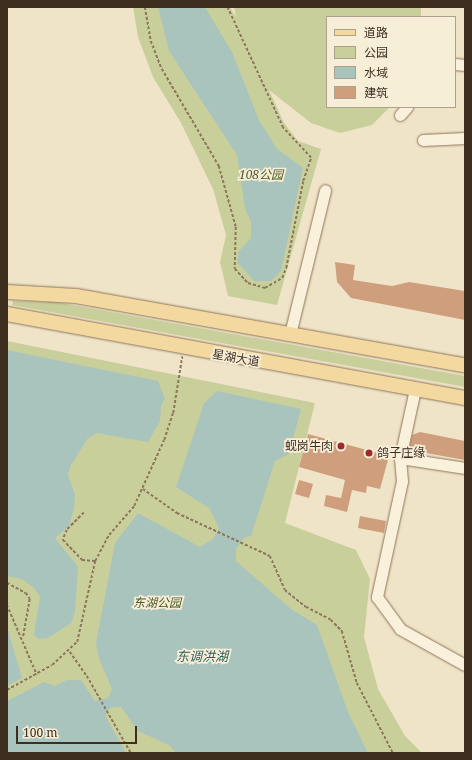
<!DOCTYPE html>
<meta charset="utf-8">
<style>
body{margin:0}
#map{position:relative;width:472px;height:760px;overflow:hidden;background:#f0e4c8;font-family:"Noto Serif","Noto Sans SC",serif}
div>[style]{position:absolute}
.green>*{inset:0;background:#c9cf9b}
.water>*{inset:0;background:#a9c4bc}
.building>*{inset:0;background:#cf9f7d}
.path>*{height:1.5px;margin-top:-0.75px;transform-origin:0;background:repeating-linear-gradient(90deg,#8d765c 0 3px,transparent 0 5px)}
.roads{filter:drop-shadow(0 0 1px #8d765c) drop-shadow(0 0 1px #8d765c)}
.minor>*{height:11px;margin:-5.5px;padding:0 5.5px;transform-origin:5.5px;border-radius:5.5px;background:#faf1dc}
.major>*{height:14px;margin:-7px;padding:0 7px;transform-origin:7px;border-radius:7px;background:#f3d9a0}
.dots>*{width:11px;height:11px;translate:-50% -50%;box-sizing:border-box;border:2px solid #f7eed8;border-radius:50%}
span{translate:-50% -50%;white-space:nowrap;text-align:center;line-height:1.15;-webkit-text-stroke:3.5px #f7eed8;paint-order:stroke}
.park-label{font-size:12px;color:#4d5a26;font-style:italic}
.street-label{font-size:12px;color:#3d2e20}
.poi-label{font-size:12px;color:#3d2e20}
.right{translate:-100% -50%;text-align:right}
.left{translate:0 -50%;text-align:left}
.water-label{font-size:13px;color:#2f5d5a;font-style:italic}
.frame{position:absolute;inset:0;border:8px solid #3d2e20;pointer-events:none}
.legend{position:absolute;left:326px;top:16px;width:130px;height:92px;box-sizing:border-box;background:#f7eed8;border:1px solid #ada18e;margin:0;padding:5px 7px;list-style:none;font-size:12px;color:#3d2e20}
.legend li{display:flex;align-items:center;gap:8px;height:20px}
.legend b{width:20px;border:1px solid #ada18e}
.scale{position:absolute;left:16px;top:726px;width:121px;height:18px;box-sizing:border-box;border:2px solid #3d2e20;border-top:0;padding-left:5px;font-size:12px;line-height:14px;white-space:nowrap;color:#3d2e20;-webkit-text-stroke:3px #f7eed8;paint-order:stroke}
</style>
<div id="map">
<div class="green">
<i style="clip-path:polygon(133px 7px,230px 7px,236px 17px,234px 7px,421px 7px,421px 17px,327px 17px,327px 107px,390px 107px,372px 125px,340px 133px,311px 123px,269px 90px,284px 123px,298px 141px,321px 149px,277px 305px,228px 296px,220px 262px,226px 235px,213px 189px,181px 123px,153px 77px,138px 37px)"></i>
<i style="clip-path:polygon(13px 301px,56px 302px,465px 376px,465px 387px,12px 305px)"></i>
<i style="clip-path:polygon(7px 341px,315px 403px,285px 523px,356px 550px,370px 579px,364px 637px,378px 689px,405px 736px,422px 753px,7px 753px)"></i>
</div>
<div class="water">
<i style="clip-path:polygon(158px 7px,205px 7px,232px 52px,259px 120px,277px 149px,303px 168px,281px 271px,271px 281px,254px 281px,237px 262px,239px 251px,251px 238px,251px 222px,245px 209px,237px 155px,169px 51px)"></i>
<i style="clip-path:polygon(7px 350px,158px 381px,165px 399px,161px 405px,160px 421px,148px 442px,97px 433px,88px 438px,71px 465px,68px 475px,75px 495px,74px 508px,69px 526px,55px 538px,78px 567px,75px 612px,71px 623px,48px 638px,38px 639px,34px 634px,40px 597px,35px 589px,22px 579px,7px 576px)"></i>
<i style="clip-path:polygon(217px 391px,301px 409px,289px 454px,275px 461px,251px 536px,244px 538px,236px 549px,236px 561px,291px 609px,317px 625px,348px 712px,368px 753px,176px 753px,169px 745px,138px 731px,121px 707px,112px 707px,106px 712px,106px 717px,126px 753px,7px 753px,7px 701px,15px 697px,44px 682px,55px 686px,67px 680px,81px 680px,95px 701px,108px 698px,112px 689px,99px 659px,96px 643px,115px 543px,138px 513px,200px 547px,213px 539px,219px 528px,209px 508px,176px 487px,204px 403px)"></i>
<i style="clip-path:polygon(7px 627px,22px 678px,7px 686px)"></i>
</div>
<div class="building">
<i style="clip-path:polygon(335px 262px,355px 265px,353px 280px,392px 286px,409px 282px,465px 291px,465px 320px,351px 298px,337px 282px)"></i>
<i style="clip-path:polygon(420px 432px,465px 441px,465px 460px,409px 450px,412px 435px)"></i>
<i style="clip-path:polygon(308px 434px,389px 456px,380px 489px,367px 486px,366px 493px,352px 490px,347px 512px,324px 506px,326px 495px,341px 498px,345px 480px,299px 467px)"></i>
<i style="clip-path:polygon(299px 480px,313px 484px,309px 498px,295px 494px)"></i>
<i style="clip-path:polygon(360px 516px,386px 521px,384px 533px,358px 528px)"></i>
</div>
<div class="path">
<i style="left:145px;top:7px;width:35px;rotate:80deg"></i>
<i style="left:151px;top:41px;width:30px;rotate:69deg"></i>
<i style="left:162px;top:69px;width:113px;rotate:59.6deg"></i>
<i style="left:219px;top:166px;width:63px;rotate:74.4deg"></i>
<i style="left:236px;top:227px;width:42px;rotate:91.4deg"></i>
<i style="left:235px;top:269px;width:19px;rotate:47deg"></i>
<i style="left:248px;top:283px;width:18px;rotate:16deg"></i>
<i style="left:265px;top:288px;width:20px;rotate:-30deg"></i>
<i style="left:282px;top:278px;width:11px;rotate:-68deg"></i>
<i style="left:286px;top:268px;width:89px;rotate:-78.9deg"></i>
<i style="left:303px;top:181px;width:24px;rotate:-71deg"></i>
<i style="left:311px;top:158px;width:41px;rotate:-133deg"></i>
<i style="left:283px;top:128px;width:133px;rotate:-114.8deg"></i>
<i style="left:143px;top:489px;width:42px;rotate:35.2deg"></i>
<i style="left:177px;top:513px;width:102px;rotate:24.8deg"></i>
<i style="left:270px;top:556px;width:37px;rotate:66deg"></i>
<i style="left:285px;top:590px;width:27px;rotate:39deg"></i>
<i style="left:306px;top:607px;width:28px;rotate:27deg"></i>
<i style="left:331px;top:620px;width:16px;rotate:45deg"></i>
<i style="left:342px;top:631px;width:54px;rotate:73.9deg"></i>
<i style="left:357px;top:683px;width:79px;rotate:62.8deg"></i>
<i style="left:84px;top:513px;width:24px;rotate:135deg"></i>
<i style="left:67px;top:530px;width:11px;rotate:112deg"></i>
<i style="left:63px;top:540px;width:28px;rotate:46deg"></i>
<i style="left:82px;top:560px;width:13px;rotate:4deg"></i>
<i style="left:7px;top:583px;width:21px;rotate:28deg"></i>
<i style="left:26px;top:593px;width:7px;rotate:56deg"></i>
<i style="left:30px;top:599px;width:39px;rotate:100deg"></i>
<i style="left:7px;top:605px;width:76px;rotate:66.8deg"></i>
<i style="left:70px;top:652px;width:29px;rotate:55deg"></i>
<i style="left:87px;top:676px;width:89px;rotate:60.3deg"></i>
<i style="left:7px;top:690px;width:51px;rotate:-29.1deg"></i>
<i style="left:52px;top:665px;width:34px;rotate:-43deg"></i>
<i style="left:77px;top:642px;width:83px;rotate:-77.5deg"></i>
<i style="left:95px;top:561px;width:30px;rotate:-62deg"></i>
<i style="left:109px;top:535px;width:38px;rotate:-49deg"></i>
<i style="left:134px;top:506px;width:72px;rotate:-65.6deg"></i>
<i style="left:164px;top:440px;width:28px;rotate:-72deg"></i>
<i style="left:173px;top:413px;width:57px;rotate:-80.9deg"></i>
</div>
<div class="roads">
<div class="minor">
<i style="left:455px;top:64px;width:10px;rotate:6deg"></i>
<i style="left:400px;top:115px;width:11px;rotate:-49deg"></i>
<i style="left:423px;top:140px;width:42px;rotate:-2.7deg"></i>
<i style="left:290px;top:334px;width:148px;rotate:-76.3deg"></i>
<i style="left:415px;top:389px;width:71px;rotate:102.3deg"></i>
<i style="left:400px;top:458px;width:66px;rotate:8.7deg"></i>
<i style="left:400px;top:458px;width:23px;rotate:85deg"></i>
<i style="left:402px;top:481px;width:119px;rotate:102.2deg"></i>
<i style="left:377px;top:597px;width:39px;rotate:54deg"></i>
<i style="left:400px;top:629px;width:74px;rotate:29deg"></i>
</div>
<div class="major">
<i style="left:7px;top:292px;width:69px;rotate:3.3deg"></i>
<i style="left:76px;top:296px;width:395px;rotate:10.1deg"></i>
<i style="left:7px;top:314px;width:466px;rotate:10.4deg"></i>
</div>
</div>
<div class="dots">
<i style="left:341px;top:446px;background:#9e2a2b"></i>
<i style="left:369px;top:453px;background:#9e2a2b"></i>
</div>
<div class="park-label">
<span style="left:261px;top:175px">108公园</span>
<span style="left:157px;top:603px">东湖公园</span>
</div>
<div class="street-label">
<span style="left:236px;top:358px;rotate:10deg">星湖大道</span>
</div>
<div class="poi-label">
<span class="right" style="left:333px;top:446px">蚬岗牛肉</span>
<span class="left" style="left:377px;top:453px">鸽子庄缘</span>
</div>
<div class="water-label">
<span style="left:202px;top:656px">东调洪湖</span>
</div>
<div class="frame"></div>
<ul class="legend">
<li><b style="height:5px;background:#f3d9a0"></b>道路</li>
<li><b style="height:11px;background:#c9cf9b"></b>公园</li>
<li><b style="height:11px;background:#a9c4bc"></b>水域</li>
<li><b style="height:11px;background:#cf9f7d"></b>建筑</li>
</ul>
<div class="scale">100 m</div>
</div>
